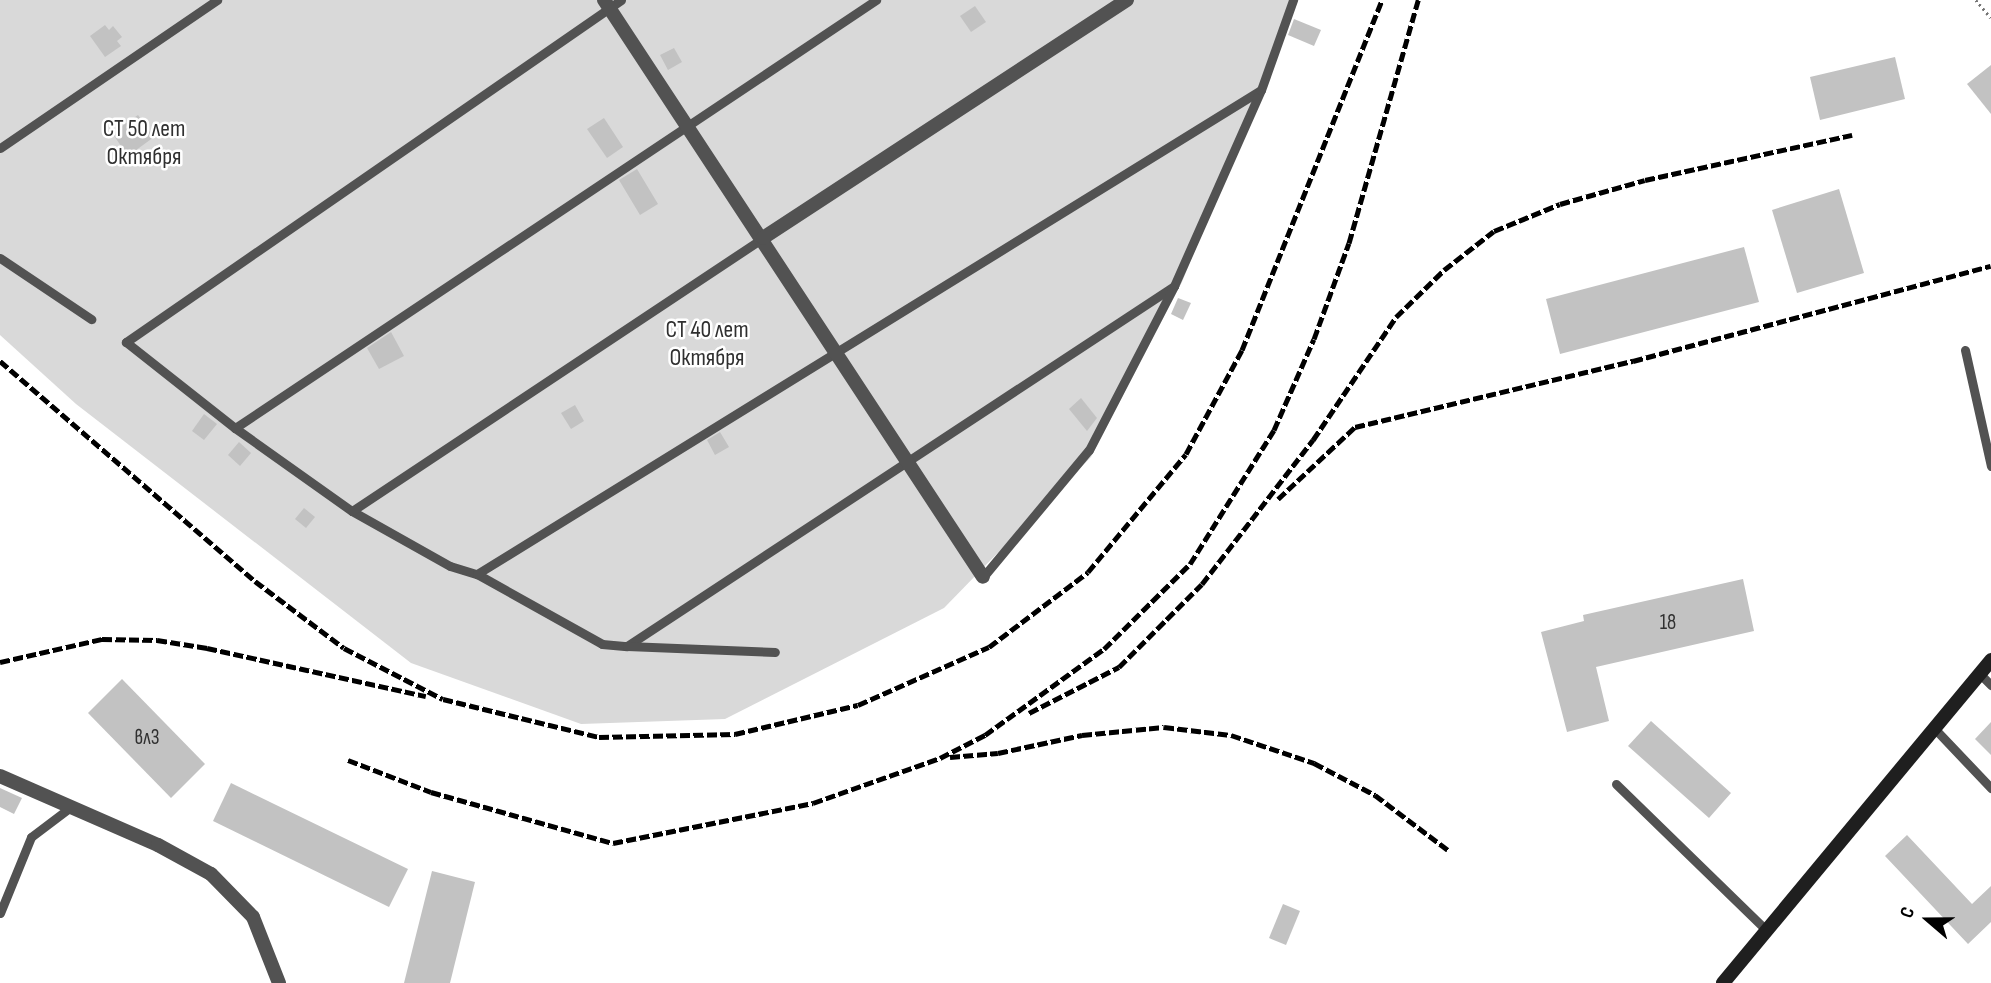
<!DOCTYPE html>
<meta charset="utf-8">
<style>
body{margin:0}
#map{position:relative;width:1991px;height:983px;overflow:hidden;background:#fff;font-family:"Sofia Sans Condensed",sans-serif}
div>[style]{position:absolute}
.green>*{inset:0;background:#d9d9d9}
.building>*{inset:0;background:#c2c2c2}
.path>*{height:2.5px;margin-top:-1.25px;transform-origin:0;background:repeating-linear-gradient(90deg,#747474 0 2px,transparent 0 5.5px)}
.lane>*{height:9px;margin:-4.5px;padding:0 4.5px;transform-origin:4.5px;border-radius:4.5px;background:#525252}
.street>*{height:14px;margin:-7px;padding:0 7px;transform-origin:7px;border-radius:7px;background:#525252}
.secondary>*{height:14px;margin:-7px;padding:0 7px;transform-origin:7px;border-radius:7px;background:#1f1f1f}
.rail>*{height:5px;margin-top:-2.5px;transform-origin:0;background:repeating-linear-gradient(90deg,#000 0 10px,transparent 0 13.5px)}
span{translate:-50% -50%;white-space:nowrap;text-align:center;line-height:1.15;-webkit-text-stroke:5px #fff;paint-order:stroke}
.number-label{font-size:21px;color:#303030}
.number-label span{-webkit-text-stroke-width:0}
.park-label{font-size:24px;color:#303030}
.north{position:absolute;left:1893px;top:885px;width:70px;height:70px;-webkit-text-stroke:5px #fff;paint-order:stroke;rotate:290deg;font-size:19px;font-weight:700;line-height:28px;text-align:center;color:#000}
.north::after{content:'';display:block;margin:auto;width:24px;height:32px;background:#000;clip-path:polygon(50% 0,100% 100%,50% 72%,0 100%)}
</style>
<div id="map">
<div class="green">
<i style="clip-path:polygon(0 0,1297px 0,1182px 282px,1091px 457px,944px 608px,725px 719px,581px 724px,411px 663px,76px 404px,0 335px)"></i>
</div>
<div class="building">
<i style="clip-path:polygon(975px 6px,986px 22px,971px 32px,960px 16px)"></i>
<i style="clip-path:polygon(1294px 19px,1321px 30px,1314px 46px,1288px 35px)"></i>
<i style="clip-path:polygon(105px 25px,109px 30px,113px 26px,122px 37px,117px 41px,121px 46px,105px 57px,90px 36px)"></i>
<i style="clip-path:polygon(674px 48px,682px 62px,668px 70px,660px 55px)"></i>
<i style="clip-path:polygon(1895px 57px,1905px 99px,1820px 120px,1810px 77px)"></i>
<i style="clip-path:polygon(1991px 65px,1991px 114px,1967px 84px)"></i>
<i style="clip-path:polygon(138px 115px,154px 137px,128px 156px,112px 133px)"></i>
<i style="clip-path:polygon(604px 118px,623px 147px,607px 158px,587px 129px)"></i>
<i style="clip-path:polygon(637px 169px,658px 204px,640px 215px,619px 180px)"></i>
<i style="clip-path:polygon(1839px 189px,1864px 273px,1797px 293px,1772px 210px)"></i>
<i style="clip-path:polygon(1744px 247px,1759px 302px,1560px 354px,1546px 299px)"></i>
<i style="clip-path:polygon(1178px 298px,1191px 303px,1183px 320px,1171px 314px)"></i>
<i style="clip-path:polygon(391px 332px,404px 356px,379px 369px,367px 348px)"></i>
<i style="clip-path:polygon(1081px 398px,1097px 418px,1087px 431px,1069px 409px)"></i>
<i style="clip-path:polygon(575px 405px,584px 421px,571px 429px,561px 413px)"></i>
<i style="clip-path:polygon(204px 414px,217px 424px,204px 440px,192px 431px)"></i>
<i style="clip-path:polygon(720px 432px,729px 447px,715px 455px,707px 440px)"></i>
<i style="clip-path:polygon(239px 442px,251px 453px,240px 466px,228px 455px)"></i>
<i style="clip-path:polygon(304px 508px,315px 517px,306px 528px,295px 519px)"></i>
<i style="clip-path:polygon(1743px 579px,1754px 631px,1596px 667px,1609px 721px,1567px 732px,1541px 632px,1584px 621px,1583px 615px)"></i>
<i style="clip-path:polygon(122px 679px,205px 764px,171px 798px,88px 713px)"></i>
<i style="clip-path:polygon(1651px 721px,1731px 793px,1709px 818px,1628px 746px)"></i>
<i style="clip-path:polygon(1991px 722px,1991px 755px,1975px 739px)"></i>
<i style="clip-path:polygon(231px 783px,408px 869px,389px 907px,213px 821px)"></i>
<i style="clip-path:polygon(0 788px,22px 798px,14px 814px,0 807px)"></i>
<i style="clip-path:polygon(1907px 835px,1972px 904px,1991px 886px,1991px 922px,1968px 944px,1885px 856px)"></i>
<i style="clip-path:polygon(432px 871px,475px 882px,450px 983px,404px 983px)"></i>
<i style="clip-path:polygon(1283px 904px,1300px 911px,1286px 945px,1269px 938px)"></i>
</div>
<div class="path">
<i style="left:1976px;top:0;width:23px;rotate:50deg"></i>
</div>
<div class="lane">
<i style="left:621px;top:0;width:602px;rotate:145.36deg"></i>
<i style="left:126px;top:342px;width:139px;rotate:38.3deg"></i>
<i style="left:235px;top:428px;width:143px;rotate:35.4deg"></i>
<i style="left:352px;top:511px;width:112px;rotate:29.3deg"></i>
<i style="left:450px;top:566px;width:28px;rotate:17deg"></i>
<i style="left:477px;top:574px;width:143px;rotate:29.2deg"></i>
<i style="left:602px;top:644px;width:25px;rotate:5deg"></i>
<i style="left:627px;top:646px;width:655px;rotate:-33.35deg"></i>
<i style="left:0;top:148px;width:263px;rotate:-34.3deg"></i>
<i style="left:0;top:258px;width:110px;rotate:33.8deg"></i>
<i style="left:1965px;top:350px;width:119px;rotate:77.4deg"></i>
<i style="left:235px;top:428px;width:771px;rotate:-33.73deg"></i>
<i style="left:352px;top:511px;width:493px;rotate:-33.6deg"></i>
<i style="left:477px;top:574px;width:921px;rotate:-31.69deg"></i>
<i style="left:983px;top:577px;width:165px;rotate:-50.2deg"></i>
<i style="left:1089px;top:450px;width:185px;rotate:-62.6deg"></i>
<i style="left:1174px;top:286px;width:214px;rotate:-66.1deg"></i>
<i style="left:1261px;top:90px;width:96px;rotate:-70.4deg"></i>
<i style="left:627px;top:646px;width:148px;rotate:2.3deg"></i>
<i style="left:1980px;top:674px;width:16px;rotate:45deg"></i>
<i style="left:1934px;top:728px;width:83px;rotate:46.5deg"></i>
<i style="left:1616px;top:784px;width:211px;rotate:44.2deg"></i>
<i style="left:0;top:913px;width:82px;rotate:-67.8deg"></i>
<i style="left:31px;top:837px;width:51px;rotate:-37.1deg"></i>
</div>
<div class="street">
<i style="left:604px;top:0;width:690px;rotate:56.7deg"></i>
<i style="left:763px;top:238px;width:435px;rotate:-33.2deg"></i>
<i style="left:0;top:776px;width:172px;rotate:23.6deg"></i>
<i style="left:158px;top:845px;width:60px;rotate:28.7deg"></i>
<i style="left:211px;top:874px;width:60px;rotate:45.7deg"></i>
<i style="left:253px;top:917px;width:71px;rotate:68.5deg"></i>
</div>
<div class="secondary">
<i style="left:1723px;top:983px;width:420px;rotate:-50.3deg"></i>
</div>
<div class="rail">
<i style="left:0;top:361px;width:337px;rotate:40.8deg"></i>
<i style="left:255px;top:581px;width:111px;rotate:37deg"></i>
<i style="left:344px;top:648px;width:111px;rotate:27.3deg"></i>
<i style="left:443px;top:699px;width:161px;rotate:13.7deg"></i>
<i style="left:599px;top:737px;width:136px;rotate:-1.3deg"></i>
<i style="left:735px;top:734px;width:126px;rotate:-13.3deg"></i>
<i style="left:858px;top:705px;width:143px;rotate:-23.9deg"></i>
<i style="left:989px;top:647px;width:124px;rotate:-37.1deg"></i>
<i style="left:1088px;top:572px;width:153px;rotate:-50.3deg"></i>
<i style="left:1186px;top:454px;width:118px;rotate:-61.7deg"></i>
<i style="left:1242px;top:350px;width:377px;rotate:-68.2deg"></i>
<i style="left:1278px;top:499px;width:105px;rotate:-43.1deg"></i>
<i style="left:1355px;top:427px;width:286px;rotate:-13.4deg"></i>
<i style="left:1633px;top:361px;width:370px;rotate:-14.9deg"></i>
<i style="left:0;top:662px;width:105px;rotate:-12.7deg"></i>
<i style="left:102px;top:639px;width:55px;rotate:1deg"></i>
<i style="left:157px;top:640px;width:51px;rotate:9.1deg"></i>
<i style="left:207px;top:648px;width:224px;rotate:12.4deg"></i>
<i style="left:1029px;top:713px;width:101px;rotate:-27.1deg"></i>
<i style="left:1119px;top:667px;width:117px;rotate:-45deg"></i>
<i style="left:1202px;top:584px;width:182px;rotate:-52.4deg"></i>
<i style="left:1313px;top:440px;width:148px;rotate:-56deg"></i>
<i style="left:1396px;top:317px;width:67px;rotate:-44.4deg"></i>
<i style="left:1444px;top:270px;width:63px;rotate:-38deg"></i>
<i style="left:1494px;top:231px;width:71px;rotate:-22.2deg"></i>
<i style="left:1560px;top:204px;width:88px;rotate:-15.8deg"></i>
<i style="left:1645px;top:180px;width:212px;rotate:-12.3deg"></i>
<i style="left:950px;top:757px;width:48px;rotate:-4.8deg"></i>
<i style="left:998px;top:753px;width:86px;rotate:-12.1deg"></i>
<i style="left:1082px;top:735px;width:82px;rotate:-5.6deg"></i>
<i style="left:1164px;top:727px;width:67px;rotate:6.8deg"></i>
<i style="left:1231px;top:735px;width:88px;rotate:18.6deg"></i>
<i style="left:1314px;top:763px;width:69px;rotate:27.7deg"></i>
<i style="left:1375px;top:795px;width:91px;rotate:37deg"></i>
<i style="left:348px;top:760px;width:89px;rotate:21.1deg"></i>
<i style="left:431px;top:792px;width:189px;rotate:15.7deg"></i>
<i style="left:613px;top:843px;width:204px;rotate:-11.3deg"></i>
<i style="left:813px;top:803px;width:135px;rotate:-19.5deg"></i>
<i style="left:940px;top:758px;width:51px;rotate:-27.1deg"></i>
<i style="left:985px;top:735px;width:147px;rotate:-35.9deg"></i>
<i style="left:1104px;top:649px;width:121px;rotate:-44.7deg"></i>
<i style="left:1190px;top:564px;width:158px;rotate:-57.9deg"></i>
<i style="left:1274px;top:430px;width:99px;rotate:-66.3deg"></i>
<i style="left:1314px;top:339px;width:102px;rotate:-70deg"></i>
<i style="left:1349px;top:243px;width:253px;rotate:-74.1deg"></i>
</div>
<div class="number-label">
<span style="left:1668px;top:623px">18</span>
<span style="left:147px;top:738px">вл3</span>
</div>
<div class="park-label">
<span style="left:144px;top:143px">СТ 50 лет<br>Октября</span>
<span style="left:707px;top:344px">СТ 40 лет<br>Октября</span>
</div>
<div class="north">С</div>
</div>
